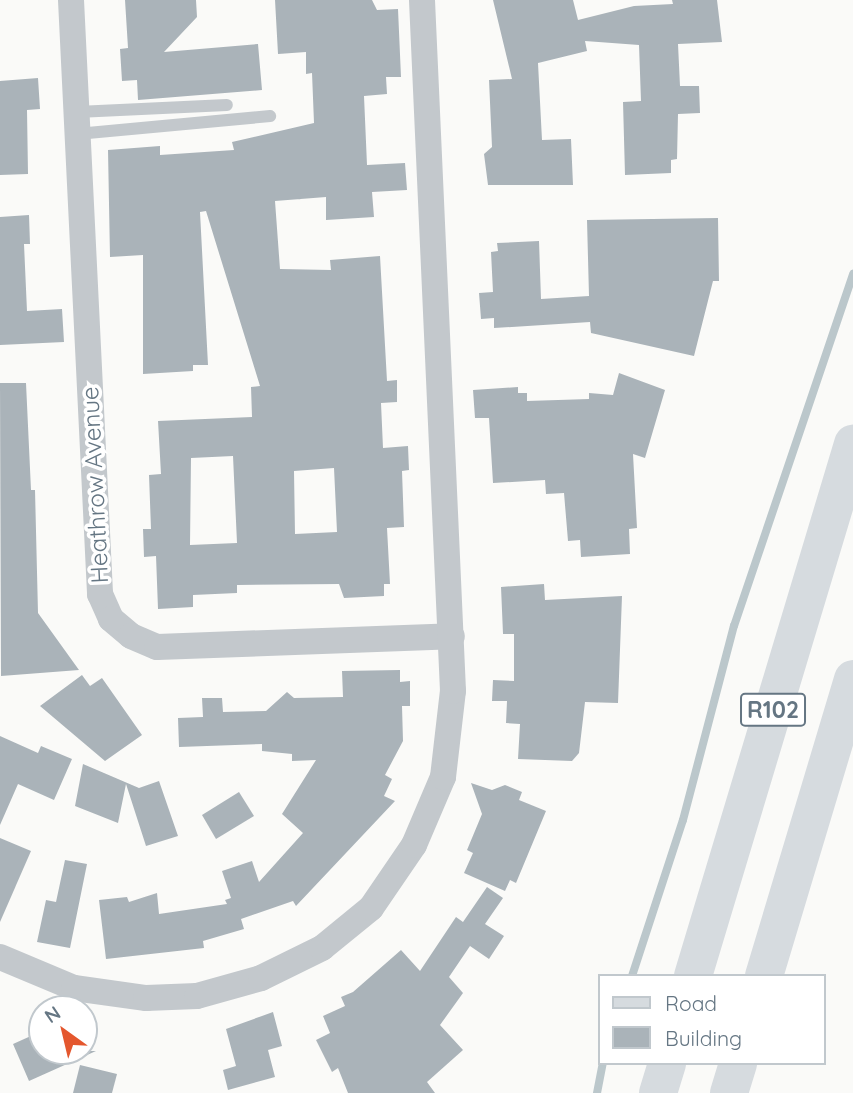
<!DOCTYPE html>
<style>
body{margin:0}
#map{position:relative;width:853px;height:1093px;overflow:hidden;background:#fafaf8;font-family:Quicksand,sans-serif}
div>[style]{position:absolute}
.stream>*{height:8px;margin:-4px;padding:0 4px;transform-origin:4px;border-radius:4px;background:#bbc7cb}
.building>*{inset:0;background:#aab3b9}
.lane>*{height:12px;margin:-6px;padding:0 6px;transform-origin:6px;border-radius:6px;background:#c3c8cc}
.street>*{height:26px;margin:-13px;padding:0 13px;transform-origin:13px;border-radius:13px;background:#c3c8cc}
.primary>*{height:38px;margin:-19px;padding:0 19px;transform-origin:19px;border-radius:19px;background:#d6dbdf}
span{translate:-50% -50%;white-space:nowrap;text-align:center;line-height:1.15;-webkit-text-stroke:7px #fff;paint-order:stroke}
.shield-label span{padding:2px 5px;background:#fff;border:2px solid;border-radius:5px;-webkit-text-stroke-width:0}
.shield-label{font-size:23px;color:#657683;font-weight:700}
.street-label{font-size:24px;color:#657683}
.legend{position:absolute;left:598px;top:974px;width:228px;height:91px;box-sizing:border-box;background:#fff;border:2px solid #c1c8cd;margin:0;padding:9px 12px;list-style:none;font-size:21px;color:#657683}
.legend li{display:flex;align-items:center;gap:14px;height:35px}
.legend b{width:35px;border:2px solid #c1c8cd}
.north{position:absolute;left:28px;top:995px;width:70px;height:70px;box-sizing:border-box;background:#fff;border:2px solid #c1c8cd;border-radius:50%;rotate:326deg;font-size:19px;font-weight:700;line-height:28px;text-align:center;color:#657683}
.north::after{content:'';display:block;margin:auto;width:24px;height:32px;background:#e4572e;clip-path:polygon(50% 0,100% 100%,50% 72%,0 100%)}
</style>
<div id="map">
<div class="stream">
<i style="left:632px;top:976px;width:164px;rotate:-71.9deg"></i>
<i style="left:683px;top:820px;width:201px;rotate:-75.3deg"></i>
<i style="left:734px;top:626px;width:372px;rotate:-71.3deg"></i>
<i style="left:597px;top:1093px;width:31px;rotate:-79deg"></i>
</div>
<div class="building">
<i style="clip-path:polygon(125px 0,196px 0,197px 17px,164px 52px,258px 44px,262px 90px,138px 100px,137px 80px,122px 81px,120px 49px,128px 48px)"></i>
<i style="clip-path:polygon(evenodd,275px 0,372px 0,377px 10px,398px 9px,401px 77px,386px 77px,387px 94px,364px 96px,367px 165px,405px 163px,407px 190px,372px 192px,374px 217px,326px 220px,326px 197px,275px 201px,280px 269px,331px 270px,330px 260px,380px 256px,387px 381px,397px 380px,397px 402px,381px 403px,383px 448px,408px 446px,409px 470px,402px 471px,404px 527px,387px 528px,390px 584px,384px 584px,384px 596px,344px 598px,339px 584px,237px 585px,237px 593px,193px 595px,193px 607px,158px 609px,156px 556px,144px 557px,143px 529px,151px 529px,149px 475px,161px 474px,158px 421px,252px 417px,251px 387px,260px 386px,206px 211px,200px 212px,208px 365px,193px 365px,193px 371px,143px 374px,143px 255px,110px 257px,108px 150px,160px 146px,160px 155px,234px 150px,232px 142px,314px 123px,312px 73px,306px 74px,306px 52px,278px 54px,275px 0,233px 456px,237px 543px,190px 545px,191px 458px,233px 456px,275px 0,334px 468px,337px 532px,295px 534px,294px 471px,334px 468px)"></i>
<i style="clip-path:polygon(493px 0,573px 0,578px 20px,634px 6px,673px 4px,672px 0,717px 0,722px 42px,678px 44px,680px 86px,699px 86px,700px 113px,678px 114px,677px 159px,671px 160px,671px 173px,625px 175px,623px 102px,641px 101px,639px 45px,585px 41px,587px 51px,538px 63px,542px 140px,571px 139px,573px 185px,488px 185px,484px 154px,492px 147px,489px 80px,512px 79px)"></i>
<i style="clip-path:polygon(38px 78px,40px 109px,27px 110px,28px 174px,0 175px,0 81px)"></i>
<i style="clip-path:polygon(29px 215px,30px 244px,24px 244px,27px 311px,62px 309px,64px 342px,0 345px,0 217px)"></i>
<i style="clip-path:polygon(718px 218px,719px 281px,713px 281px,694px 356px,591px 333px,590px 322px,494px 328px,494px 318px,481px 319px,479px 293px,493px 292px,491px 252px,498px 251px,497px 243px,539px 241px,541px 299px,589px 296px,587px 220px)"></i>
<i style="clip-path:polygon(619px 373px,665px 390px,645px 458px,633px 454px,637px 528px,629px 529px,630px 554px,581px 557px,580px 540px,568px 541px,564px 493px,546px 494px,545px 480px,493px 483px,489px 418px,475px 418px,473px 390px,518px 387px,518px 393px,527px 393px,527px 401px,589px 399px,589px 393px,613px 395px)"></i>
<i style="clip-path:polygon(0 383px,26px 383px,31px 490px,35px 490px,38px 613px,79px 670px,1px 676px)"></i>
<i style="clip-path:polygon(544px 584px,545px 600px,622px 596px,618px 703px,585px 702px,579px 753px,572px 761px,518px 759px,520px 724px,506px 723px,507px 701px,492px 701px,493px 680px,514px 681px,514px 634px,503px 634px,501px 587px)"></i>
<i style="clip-path:polygon(400px 670px,400px 682px,410px 681px,410px 706px,402px 706px,403px 741px,385px 775px,392px 779px,384px 796px,395px 801px,296px 906px,293px 901px,241px 919px,244px 929px,203px 941px,204px 948px,106px 959px,99px 900px,127px 897px,129px 902px,157px 893px,159px 914px,227px 904px,225px 900px,231px 898px,222px 871px,252px 861px,259px 882px,303px 833px,282px 814px,316px 760px,292px 761px,292px 754px,262px 751px,262px 744px,179px 747px,178px 718px,203px 717px,202px 698px,222px 698px,223px 712px,266px 711px,287px 692px,294px 698px,343px 697px,342px 671px)"></i>
<i style="clip-path:polygon(82px 675px,90px 686px,102px 678px,142px 735px,105px 761px,40px 706px)"></i>
<i style="clip-path:polygon(0 736px,38px 753px,41px 746px,72px 759px,54px 800px,18px 784px,0 825px)"></i>
<i style="clip-path:polygon(83px 764px,139px 788px,159px 781px,178px 836px,146px 846px,126px 784px,118px 823px,75px 806px)"></i>
<i style="clip-path:polygon(471px 783px,492px 790px,505px 785px,522px 792px,519px 800px,546px 811px,516px 883px,510px 880px,505px 891px,464px 873px,473px 853px,467px 850px,482px 814px)"></i>
<i style="clip-path:polygon(239px 792px,254px 816px,216px 839px,202px 815px)"></i>
<i style="clip-path:polygon(0 838px,31px 851px,0 922px)"></i>
<i style="clip-path:polygon(65px 860px,87px 864px,70px 948px,37px 942px,46px 900px,56px 902px)"></i>
<i style="clip-path:polygon(487px 887px,503px 898px,485px 924px,504px 936px,489px 959px,470px 946px,449px 977px,463px 993px,440px 1025px,463px 1050px,427px 1082px,435px 1093px,348px 1093px,338px 1068px,332px 1072px,316px 1040px,330px 1033px,323px 1016px,345px 1006px,341px 997px,353px 992px,401px 950px,420px 971px,456px 917px,463px 922px)"></i>
<i style="clip-path:polygon(273px 1012px,282px 1046px,268px 1050px,275px 1077px,228px 1090px,223px 1070px,236px 1066px,226px 1029px)"></i>
<i style="clip-path:polygon(42px 1031px,42px 1051px,96px 1051px,29px 1081px,13px 1044px)"></i>
<i style="clip-path:polygon(80px 1065px,117px 1074px,112px 1093px,73px 1093px)"></i>
</div>
<div class="lane">
<i style="left:77px;top:112px;width:150px;rotate:-2.7deg"></i>
<i style="left:77px;top:134px;width:194px;rotate:-5.3deg"></i>
</div>
<div class="street">
<i style="left:71px;top:0;width:595px;rotate:87.2deg"></i>
<i style="left:100px;top:594px;width:27px;rotate:66deg"></i>
<i style="left:111px;top:619px;width:26px;rotate:40deg"></i>
<i style="left:131px;top:636px;width:28px;rotate:23deg"></i>
<i style="left:157px;top:647px;width:295px;rotate:-2.1deg"></i>
<i style="left:0;top:957px;width:80px;rotate:22.7deg"></i>
<i style="left:74px;top:988px;width:73px;rotate:7.9deg"></i>
<i style="left:146px;top:998px;width:51px;rotate:-2.2deg"></i>
<i style="left:197px;top:996px;width:66px;rotate:-15.7deg"></i>
<i style="left:261px;top:978px;width:68px;rotate:-26.2deg"></i>
<i style="left:322px;top:948px;width:63px;rotate:-39.2deg"></i>
<i style="left:371px;top:908px;width:76px;rotate:-55.7deg"></i>
<i style="left:414px;top:845px;width:74px;rotate:-66.9deg"></i>
<i style="left:443px;top:777px;width:87px;rotate:-83.4deg"></i>
<i style="left:453px;top:691px;width:692px;rotate:-92.57deg"></i>
</div>
<div class="primary">
<i style="left:693px;top:976px;width:556px;rotate:-73.26deg"></i>
<i style="left:764px;top:976px;width:310px;rotate:-73.3deg"></i>
<i style="left:658px;top:1093px;width:31px;rotate:-73deg"></i>
<i style="left:729px;top:1093px;width:31px;rotate:-73deg"></i>
</div>
<div class="shield-label">
<span style="left:773px;top:710px">R102</span>
</div>
<div class="street-label">
<span style="left:95px;top:485px;rotate:-93deg">Heathrow Avenue</span>
</div>
<ul class="legend">
<li><b style="height:9px;background:#d6dbdf"></b>Road</li>
<li><b style="height:19px;background:#aab3b9"></b>Building</li>
</ul>
<div class="north">N</div>
</div>
